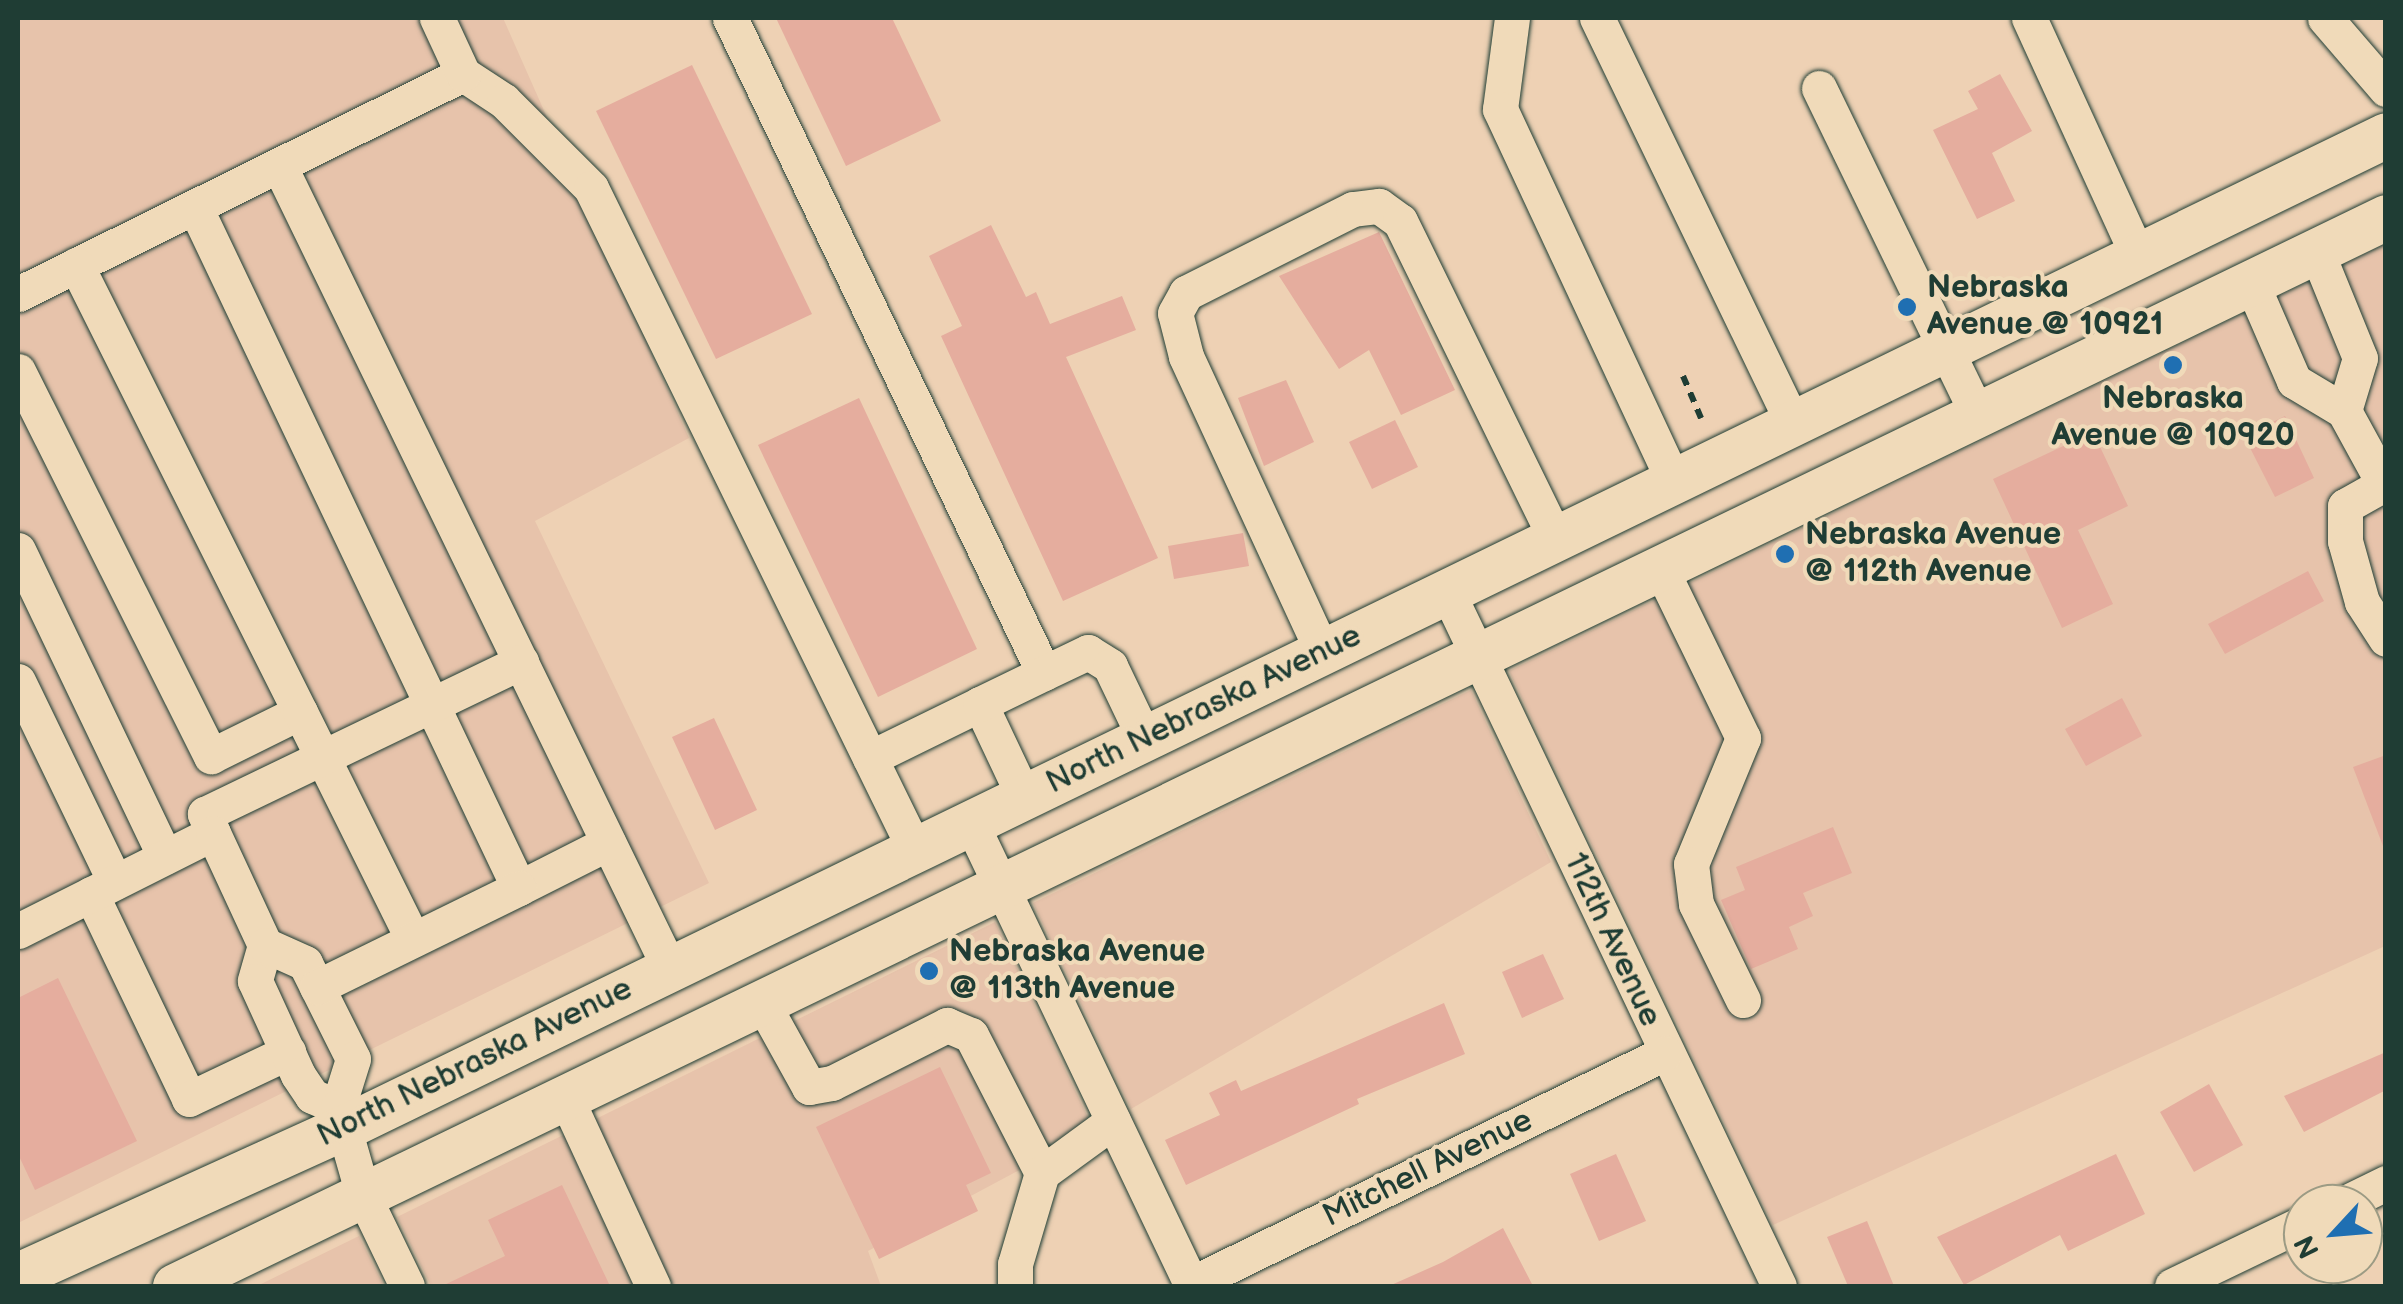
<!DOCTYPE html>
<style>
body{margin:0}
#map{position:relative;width:2403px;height:1304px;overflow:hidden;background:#eed1b4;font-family:"Balsamiq Sans",sans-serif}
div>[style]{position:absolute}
.built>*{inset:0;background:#e7c3ab}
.building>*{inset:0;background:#e5ad9e}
.path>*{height:6px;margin-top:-3px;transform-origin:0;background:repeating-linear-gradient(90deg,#1f3d34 0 10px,transparent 0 18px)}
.roads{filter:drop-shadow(0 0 2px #1f3d34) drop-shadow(0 0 2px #1f3d34)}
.minor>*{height:35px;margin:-17.5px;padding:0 17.5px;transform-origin:17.5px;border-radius:17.5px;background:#f0dab9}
.major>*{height:45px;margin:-22.5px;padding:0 22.5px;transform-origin:22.5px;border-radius:22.5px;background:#f0dab9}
.dots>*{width:28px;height:28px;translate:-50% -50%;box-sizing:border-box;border:5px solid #f0dab9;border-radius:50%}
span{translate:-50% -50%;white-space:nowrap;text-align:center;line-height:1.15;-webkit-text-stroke:8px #f0dab9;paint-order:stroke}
.poi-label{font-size:32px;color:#1f3d34;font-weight:700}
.left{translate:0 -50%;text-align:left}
.street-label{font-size:32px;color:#1f3d34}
.frame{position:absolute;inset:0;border:20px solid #1f3d34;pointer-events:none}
.north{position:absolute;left:2283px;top:1184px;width:100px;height:100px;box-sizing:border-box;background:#f0dab9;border:2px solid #9c9b84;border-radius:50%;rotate:244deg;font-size:28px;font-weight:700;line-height:40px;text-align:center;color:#1f3d34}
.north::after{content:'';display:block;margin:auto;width:35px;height:45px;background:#1f6fb2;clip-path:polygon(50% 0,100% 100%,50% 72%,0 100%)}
</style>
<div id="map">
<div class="built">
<i style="clip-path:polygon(18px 18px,503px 18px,689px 438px,535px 521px,709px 883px,18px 1223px)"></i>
<i style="clip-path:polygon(2385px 244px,2385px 946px,1773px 1225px,1509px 671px)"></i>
<i style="clip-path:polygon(1471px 690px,1551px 862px,1131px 1109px,1033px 903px)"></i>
<i style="clip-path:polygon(995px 922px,1094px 1130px,868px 1251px,881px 1286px,431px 1286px,397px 1217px)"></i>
<i style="clip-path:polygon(359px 1236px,384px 1286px,257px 1286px)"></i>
</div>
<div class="building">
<i style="clip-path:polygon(776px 18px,892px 18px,941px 121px,846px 166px)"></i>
<i style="clip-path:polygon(692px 65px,812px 314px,716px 359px,596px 111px)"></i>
<i style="clip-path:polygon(2000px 74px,2032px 131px,1992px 153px,2015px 201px,1977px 219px,1933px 130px,1978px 109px,1968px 91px)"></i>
<i style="clip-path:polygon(991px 225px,1026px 297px,1036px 292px,1050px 324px,1122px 296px,1136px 330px,1066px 357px,1158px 558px,1063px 601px,941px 336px,962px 326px,929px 256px)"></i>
<i style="clip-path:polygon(1379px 232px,1455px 390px,1401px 415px,1369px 350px,1339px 369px,1279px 276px)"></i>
<i style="clip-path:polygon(1286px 380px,1314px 442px,1264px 466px,1238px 398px)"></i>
<i style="clip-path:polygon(859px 398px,977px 649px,878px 697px,758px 445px)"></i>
<i style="clip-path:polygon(2285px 416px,2314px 478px,2275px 497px,2244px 436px)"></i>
<i style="clip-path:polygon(1395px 420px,1418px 467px,1372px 489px,1349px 442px)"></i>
<i style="clip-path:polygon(2093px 432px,2128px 506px,2078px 530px,2113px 604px,2062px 628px,1993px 479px)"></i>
<i style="clip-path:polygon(1243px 533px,1249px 566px,1174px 579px,1168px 546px)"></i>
<i style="clip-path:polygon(2308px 571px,2324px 601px,2225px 654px,2208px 624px)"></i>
<i style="clip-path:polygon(2122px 698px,2142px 736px,2086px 766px,2065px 729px)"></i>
<i style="clip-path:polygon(714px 718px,757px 810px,715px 830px,672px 737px)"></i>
<i style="clip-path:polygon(2386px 755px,2386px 846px,2383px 846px,2353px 767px)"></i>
<i style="clip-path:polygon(1833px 827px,1852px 873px,1803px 893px,1813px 916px,1789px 927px,1798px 949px,1751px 969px,1721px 900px,1745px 890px,1736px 867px)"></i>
<i style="clip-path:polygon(1543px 954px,1564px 999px,1522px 1018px,1502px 972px)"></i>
<i style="clip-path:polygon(58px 978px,137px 1141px,35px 1190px,18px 1154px,18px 998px)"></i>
<i style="clip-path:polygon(1444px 1003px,1465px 1054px,1357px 1099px,1359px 1104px,1186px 1185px,1165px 1140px,1220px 1115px,1209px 1093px,1236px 1080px,1241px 1091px)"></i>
<i style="clip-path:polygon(2386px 1052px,2386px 1090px,2304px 1132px,2284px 1096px)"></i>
<i style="clip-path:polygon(940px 1067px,991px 1173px,966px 1185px,978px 1211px,879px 1259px,816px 1127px)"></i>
<i style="clip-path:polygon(2209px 1084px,2243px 1145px,2194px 1172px,2160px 1112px)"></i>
<i style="clip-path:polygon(1616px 1154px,1646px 1221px,1599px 1241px,1570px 1174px)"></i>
<i style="clip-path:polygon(2116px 1154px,2145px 1214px,2068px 1251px,2060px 1235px,1964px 1285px,1937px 1237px)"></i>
<i style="clip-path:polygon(562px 1185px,610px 1286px,442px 1286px,505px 1256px,488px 1220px)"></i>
<i style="clip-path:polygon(1867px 1221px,1894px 1286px,1848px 1286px,1827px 1237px)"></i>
<i style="clip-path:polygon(1503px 1228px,1533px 1286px,1389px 1286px,1443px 1262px)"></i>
</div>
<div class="path">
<i style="left:1683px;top:376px;width:46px;rotate:66.8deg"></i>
</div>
<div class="roads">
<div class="minor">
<i style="left:730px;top:18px;width:726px;rotate:64.39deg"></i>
<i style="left:1512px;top:18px;width:92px;rotate:97.5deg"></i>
<i style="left:1500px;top:109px;width:412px;rotate:65deg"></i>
<i style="left:1597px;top:18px;width:451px;rotate:64.2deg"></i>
<i style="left:2029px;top:18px;width:262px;rotate:65.4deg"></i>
<i style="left:2325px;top:18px;width:94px;rotate:49.3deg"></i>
<i style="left:463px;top:74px;width:49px;rotate:33.4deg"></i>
<i style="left:504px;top:101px;width:123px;rotate:45deg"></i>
<i style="left:591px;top:188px;width:737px;rotate:63.92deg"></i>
<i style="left:1819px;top:88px;width:362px;rotate:64.1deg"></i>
<i style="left:279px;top:165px;width:894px;rotate:64.07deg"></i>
<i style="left:195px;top:207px;width:754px;rotate:64.56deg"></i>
<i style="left:519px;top:888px;width:100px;rotate:-26.8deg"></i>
<i style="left:2251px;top:282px;width:108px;rotate:66.5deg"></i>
<i style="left:2294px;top:381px;width:58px;rotate:31deg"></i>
<i style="left:2344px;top:411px;width:55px;rotate:-73.2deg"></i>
<i style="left:2360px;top:358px;width:117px;rotate:-112.2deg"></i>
<i style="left:18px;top:294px;width:496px;rotate:-26.3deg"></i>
<i style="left:463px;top:74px;width:62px;rotate:-114.9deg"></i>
<i style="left:18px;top:371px;width:431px;rotate:63.4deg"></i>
<i style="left:211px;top:756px;width:99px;rotate:-26.3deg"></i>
<i style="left:300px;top:712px;width:500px;rotate:-116.6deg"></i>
<i style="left:2344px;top:411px;width:83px;rotate:61.3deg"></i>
<i style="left:2386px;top:483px;width:47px;rotate:150.7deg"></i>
<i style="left:2345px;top:506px;width:35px;rotate:90deg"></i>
<i style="left:2345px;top:541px;width:63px;rotate:74.4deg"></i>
<i style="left:2362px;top:602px;width:44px;rotate:57deg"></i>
<i style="left:18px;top:550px;width:340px;rotate:64.4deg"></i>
<i style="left:1661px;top:569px;width:188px;rotate:64.1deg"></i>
<i style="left:1743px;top:738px;width:136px;rotate:112.4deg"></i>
<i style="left:1691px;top:864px;width:40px;rotate:82.9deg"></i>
<i style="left:1696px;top:904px;width:107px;rotate:63.9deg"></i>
<i style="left:1448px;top:593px;width:768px;rotate:64.47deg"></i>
<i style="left:1323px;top:653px;width:327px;rotate:-114.8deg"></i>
<i style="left:1186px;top:356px;width:44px;rotate:-104.3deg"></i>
<i style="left:1175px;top:313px;width:23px;rotate:-61deg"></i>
<i style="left:1186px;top:293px;width:187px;rotate:-26.7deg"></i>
<i style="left:1353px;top:209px;width:26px;rotate:-7deg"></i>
<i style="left:1379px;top:206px;width:26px;rotate:36deg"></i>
<i style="left:1400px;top:221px;width:355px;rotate:63.9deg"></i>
<i style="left:18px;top:681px;width:223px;rotate:64.2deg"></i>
<i style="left:300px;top:712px;width:254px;rotate:63.6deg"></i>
<i style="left:870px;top:758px;width:123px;rotate:-26.1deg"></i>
<i style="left:1024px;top:797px;width:103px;rotate:-115.3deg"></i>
<i style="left:980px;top:704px;width:71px;rotate:-25.8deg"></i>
<i style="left:1044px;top:673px;width:49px;rotate:-25.5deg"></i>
<i style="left:1088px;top:652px;width:26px;rotate:32deg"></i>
<i style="left:1110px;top:666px;width:81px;rotate:64.4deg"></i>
<i style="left:971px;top:823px;width:513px;rotate:64.48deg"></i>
<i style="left:213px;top:833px;width:21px;rotate:-113deg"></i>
<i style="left:205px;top:814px;width:351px;rotate:-25.7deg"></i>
<i style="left:91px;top:894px;width:227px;rotate:64.4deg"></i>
<i style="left:189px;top:1099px;width:110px;rotate:-25.4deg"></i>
<i style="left:18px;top:931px;width:218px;rotate:-26.7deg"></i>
<i style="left:213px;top:833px;width:123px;rotate:65.1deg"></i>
<i style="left:265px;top:945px;width:37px;rotate:106deg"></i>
<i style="left:255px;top:981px;width:103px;rotate:65.4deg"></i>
<i style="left:298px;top:1075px;width:25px;rotate:56deg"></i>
<i style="left:312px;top:1096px;width:28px;rotate:23deg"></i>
<i style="left:265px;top:945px;width:44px;rotate:24.2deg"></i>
<i style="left:305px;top:963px;width:107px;rotate:63.4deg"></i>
<i style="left:353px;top:1059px;width:50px;rotate:107.4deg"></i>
<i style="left:338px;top:1107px;width:91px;rotate:74.1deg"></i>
<i style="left:363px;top:1195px;width:101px;rotate:64.2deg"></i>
<i style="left:317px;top:987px;width:225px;rotate:-26.1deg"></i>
<i style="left:763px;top:1004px;width:95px;rotate:61deg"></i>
<i style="left:809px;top:1087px;width:23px;rotate:-10deg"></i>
<i style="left:832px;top:1083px;width:129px;rotate:-26.8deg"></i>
<i style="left:947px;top:1025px;width:26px;rotate:23deg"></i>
<i style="left:971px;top:1035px;width:155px;rotate:62.8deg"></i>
<i style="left:567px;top:1100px;width:205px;rotate:65.2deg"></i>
<i style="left:2343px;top:1204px;width:48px;rotate:-26deg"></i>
<i style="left:1191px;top:1284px;width:527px;rotate:-25.98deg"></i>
<i style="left:1015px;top:1286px;width:22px;rotate:-90deg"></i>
<i style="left:1015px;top:1264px;width:95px;rotate:-73.5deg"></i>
<i style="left:1042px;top:1173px;width:88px;rotate:-36.2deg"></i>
<i style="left:2172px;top:1286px;width:145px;rotate:-25.7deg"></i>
</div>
<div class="major">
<i style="left:18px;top:1275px;width:359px;rotate:-24.4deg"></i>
<i style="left:345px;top:1127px;width:2269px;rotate:-25.92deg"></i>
<i style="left:175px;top:1286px;width:2456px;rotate:-25.8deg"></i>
</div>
</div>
<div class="dots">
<i style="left:1907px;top:307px;background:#1f6fb2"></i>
<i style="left:2173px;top:365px;background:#1f6fb2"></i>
<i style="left:1785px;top:554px;background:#1f6fb2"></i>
<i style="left:929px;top:971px;background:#1f6fb2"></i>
</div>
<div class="poi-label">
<span class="left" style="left:1927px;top:307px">Nebraska<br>Avenue @ 10921</span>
<span style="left:2173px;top:418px">Nebraska<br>Avenue @ 10920</span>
<span class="left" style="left:1805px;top:554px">Nebraska Avenue<br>@ 112th Avenue</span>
<span class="left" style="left:949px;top:971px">Nebraska Avenue<br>@ 113th Avenue</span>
</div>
<div class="street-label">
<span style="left:1204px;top:710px;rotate:-26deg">North Nebraska Avenue</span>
<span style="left:1612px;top:940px;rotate:65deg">112th Avenue</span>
<span style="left:475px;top:1063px;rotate:-26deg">North Nebraska Avenue</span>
<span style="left:1428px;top:1169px;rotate:-26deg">Mitchell Avenue</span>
</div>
<div class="frame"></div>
<div class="north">N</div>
</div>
